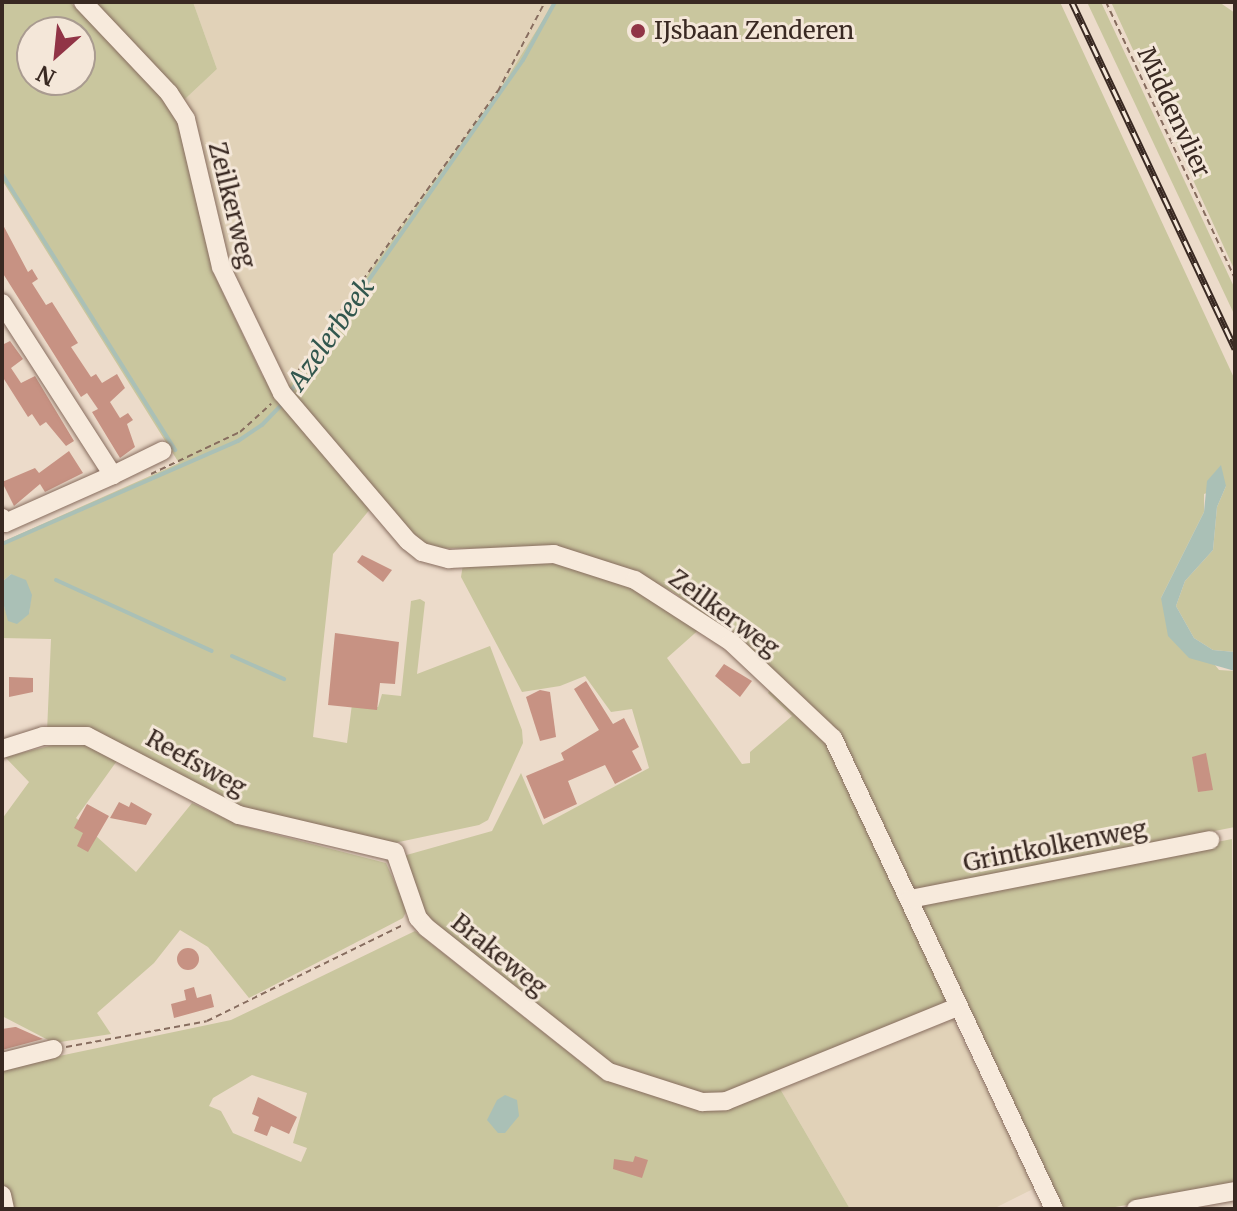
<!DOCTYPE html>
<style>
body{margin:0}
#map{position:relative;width:1237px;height:1211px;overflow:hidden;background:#ecdbca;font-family:Merriweather,serif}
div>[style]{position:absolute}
.farmland>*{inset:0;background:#e1d2b8}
.green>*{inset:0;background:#c9c69e}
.water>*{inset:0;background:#aac0b6}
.stream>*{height:4px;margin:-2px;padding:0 2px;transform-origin:2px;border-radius:2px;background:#aac0b6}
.building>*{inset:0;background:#c79283}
.round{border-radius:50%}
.path>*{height:2px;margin-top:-1px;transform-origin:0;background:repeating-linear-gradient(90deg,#876d5f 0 6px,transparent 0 10px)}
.roads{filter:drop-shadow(0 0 2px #876d5f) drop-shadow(0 0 2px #876d5f)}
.minor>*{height:18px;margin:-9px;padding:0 9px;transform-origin:9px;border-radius:9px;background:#f7eadc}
.rail>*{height:7px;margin-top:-3.5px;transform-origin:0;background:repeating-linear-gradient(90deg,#f4e7d9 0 12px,#392922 0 24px);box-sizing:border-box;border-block:2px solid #392922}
.dots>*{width:22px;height:22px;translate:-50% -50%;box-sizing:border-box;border:4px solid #f4e7d9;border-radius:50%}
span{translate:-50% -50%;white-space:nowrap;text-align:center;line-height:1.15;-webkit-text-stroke:6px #f4e7d9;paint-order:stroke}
.poi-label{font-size:24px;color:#392922}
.left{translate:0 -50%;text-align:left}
.street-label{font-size:24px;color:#392922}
.water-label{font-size:26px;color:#32574e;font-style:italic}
.frame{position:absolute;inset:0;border:4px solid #392922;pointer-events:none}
.north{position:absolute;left:16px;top:16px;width:80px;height:80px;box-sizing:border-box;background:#f4e7d9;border:2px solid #a99b90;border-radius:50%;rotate:207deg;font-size:22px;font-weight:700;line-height:32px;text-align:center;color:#392922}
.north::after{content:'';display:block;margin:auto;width:28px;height:36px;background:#913446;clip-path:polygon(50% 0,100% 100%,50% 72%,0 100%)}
</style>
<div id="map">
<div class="farmland">
<i style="clip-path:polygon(193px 2px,554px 2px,502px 86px,285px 391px,226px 262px,184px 100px,217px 69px)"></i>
<i style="clip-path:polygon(950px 1014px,1035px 1188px,993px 1209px,850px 1209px,779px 1087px)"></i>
</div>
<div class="green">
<i style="clip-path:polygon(evenodd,2px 2px,70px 2px,166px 100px,176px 115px,213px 272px,262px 375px,371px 508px,333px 554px,313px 737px,347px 743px,352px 704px,378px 707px,382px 694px,401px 696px,411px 601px,420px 599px,425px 602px,417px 674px,490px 646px,522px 730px,523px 743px,488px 820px,479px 825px,380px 846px,247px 816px,138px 755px,47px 732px,51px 639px,2px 638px,2px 599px,6px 612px,29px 614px,31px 595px,11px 574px,2px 582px,2px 542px,179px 463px,2px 180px,2px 2px,32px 32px,80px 32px,80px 80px,32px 80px,32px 32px)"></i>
<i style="clip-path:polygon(92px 2px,193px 2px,217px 69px,184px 100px)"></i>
<i style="clip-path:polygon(554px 2px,1060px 2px,1235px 380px,1235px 652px,1213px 650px,1194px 638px,1176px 606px,1185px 581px,1213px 550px,1217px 507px,1226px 486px,1204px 494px,1204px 512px,1161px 598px,1219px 670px,1235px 671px,1235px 827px,913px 890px,843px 739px,737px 639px,673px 592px,631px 571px,557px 549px,423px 548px,285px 391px,502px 86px)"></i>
<i style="clip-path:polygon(1087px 2px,1101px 2px,1235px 289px,1235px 316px)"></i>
<i style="clip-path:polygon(1111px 2px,1219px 2px,1235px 13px,1235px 271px)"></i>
<i style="clip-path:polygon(550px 561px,608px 573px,703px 626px,667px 658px,742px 764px,750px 763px,750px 752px,792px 716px,768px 693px,771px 689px,825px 737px,950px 1000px,945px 1006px,718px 1097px,609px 1066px,418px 909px,403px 856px,492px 831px,521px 773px,543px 825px,649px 768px,632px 709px,611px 712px,585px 676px,560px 686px,522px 692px,461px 577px,463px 564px)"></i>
<i style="clip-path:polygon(73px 740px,119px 758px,76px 818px,136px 872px,192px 803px,239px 825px,386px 863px,407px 910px,403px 918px,249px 998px,208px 947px,180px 930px,154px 963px,97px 1013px,111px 1034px,54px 1043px,2px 1016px,2px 819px,29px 782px,5px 757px)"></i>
<i style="clip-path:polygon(1232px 839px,1235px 1186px,1104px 1209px,1064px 1209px,918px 902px)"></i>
<i style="clip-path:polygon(evenodd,415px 931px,600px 1077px,696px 1107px,779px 1087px,850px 1209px,7px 1209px,2px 1185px,2px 1068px,231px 1020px,415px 931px,252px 1075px,307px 1093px,293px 1143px,307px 1148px,301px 1162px,233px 1133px,221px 1111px,209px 1106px,213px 1098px,252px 1075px)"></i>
</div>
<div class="water">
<i style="clip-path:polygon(1221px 465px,1226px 486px,1217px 507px,1213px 550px,1185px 581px,1176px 606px,1194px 638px,1213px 650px,1235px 652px,1235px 671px,1189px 658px,1168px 636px,1161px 598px,1204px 512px,1207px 481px)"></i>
<i style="clip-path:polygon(11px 574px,26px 580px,32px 595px,29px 614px,17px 624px,8px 621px,2px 599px,2px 582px)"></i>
<i style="clip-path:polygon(505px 1095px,517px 1100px,519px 1116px,505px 1133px,498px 1133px,487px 1120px,497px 1100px)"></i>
</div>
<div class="stream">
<i style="left:2px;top:174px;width:326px;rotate:57.9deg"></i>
<i style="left:289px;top:394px;width:408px;rotate:-55deg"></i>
<i style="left:523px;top:60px;width:66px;rotate:-61.1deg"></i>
<i style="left:2px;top:544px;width:257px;rotate:-23.6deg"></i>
<i style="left:238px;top:441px;width:29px;rotate:-34deg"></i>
<i style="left:262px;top:425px;width:29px;rotate:-46deg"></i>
<i style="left:56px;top:580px;width:171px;rotate:24.5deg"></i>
<i style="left:232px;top:656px;width:57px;rotate:23.9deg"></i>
</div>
<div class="building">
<i style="clip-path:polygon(2px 223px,28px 272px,32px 269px,38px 279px,32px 283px,46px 305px,52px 302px,78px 343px,71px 347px,91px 377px,96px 374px,102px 383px,117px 374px,125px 388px,110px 402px,120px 418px,128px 413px,133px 420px,127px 424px,135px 447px,120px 458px,92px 412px,98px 409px,87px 393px,81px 397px,2px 272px)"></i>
<i style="clip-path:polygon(10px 341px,23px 359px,11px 368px,21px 383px,35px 376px,74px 441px,66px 446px,46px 422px,40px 426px,32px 414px,28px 417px,2px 376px,2px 345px)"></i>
<i style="clip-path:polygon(69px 451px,83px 473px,45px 492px,40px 484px,14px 506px,2px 482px,35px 468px,39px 473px)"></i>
<i style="clip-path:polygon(362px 555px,392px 570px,383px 582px,357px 562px)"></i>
<i style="clip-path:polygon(335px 633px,399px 642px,395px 684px,380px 683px,377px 710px,328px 705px)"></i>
<i style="clip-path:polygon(724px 664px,752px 681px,740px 697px,715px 676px)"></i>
<i style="clip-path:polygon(9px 677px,33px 678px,33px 692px,9px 697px)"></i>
<i style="clip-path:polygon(586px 681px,613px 724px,624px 718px,639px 747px,632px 751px,642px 770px,615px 784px,605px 765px,568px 781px,577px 804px,544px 819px,526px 776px,564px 760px,561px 753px,599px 730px,574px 689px)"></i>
<i style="clip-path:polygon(540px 690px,550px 692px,556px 737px,540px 741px,526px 697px)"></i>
<i style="clip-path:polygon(1206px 753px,1213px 790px,1198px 792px,1192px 757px)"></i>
<i style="clip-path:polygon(119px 802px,129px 807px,131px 802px,152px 814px,146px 825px,110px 818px)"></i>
<i style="clip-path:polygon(87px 804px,109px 816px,88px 852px,77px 846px,83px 833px,74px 828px)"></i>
<i class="round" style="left:177px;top:948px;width:22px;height:22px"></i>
<i style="clip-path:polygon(194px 987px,197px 998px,211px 994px,214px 1007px,174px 1018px,171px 1004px,186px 1000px,184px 990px)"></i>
<i style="clip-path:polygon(15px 1027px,16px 1027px,43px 1039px,2px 1050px,2px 1029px)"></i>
<i style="clip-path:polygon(258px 1097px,297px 1117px,289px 1134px,271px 1126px,267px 1136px,254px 1131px,259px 1117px,252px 1114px)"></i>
<i style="clip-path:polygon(635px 1156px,648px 1160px,642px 1178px,613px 1169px,614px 1159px,633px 1162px)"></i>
</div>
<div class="path">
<i style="left:1106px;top:2px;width:306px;rotate:65deg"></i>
<i style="left:293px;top:378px;width:353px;rotate:-54.5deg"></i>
<i style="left:498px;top:91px;width:101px;rotate:-62.2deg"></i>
<i style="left:151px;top:474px;width:98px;rotate:-25.3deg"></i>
<i style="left:240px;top:432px;width:42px;rotate:-42.1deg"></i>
<i style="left:66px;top:1047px;width:143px;rotate:-10.4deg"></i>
<i style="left:207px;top:1021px;width:218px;rotate:-26.1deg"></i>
</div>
<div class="roads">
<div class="minor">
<i style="left:83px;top:2px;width:125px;rotate:46.6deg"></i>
<i style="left:169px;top:93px;width:31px;rotate:57deg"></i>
<i style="left:186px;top:119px;width:152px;rotate:76.7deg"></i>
<i style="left:221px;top:267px;width:140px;rotate:64.2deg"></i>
<i style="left:282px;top:393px;width:194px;rotate:49.6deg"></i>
<i style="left:408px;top:541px;width:18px;rotate:38deg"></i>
<i style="left:422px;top:552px;width:28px;rotate:15deg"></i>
<i style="left:449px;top:559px;width:105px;rotate:-2.7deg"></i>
<i style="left:554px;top:554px;width:85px;rotate:17.8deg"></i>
<i style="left:635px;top:580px;width:114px;rotate:32.9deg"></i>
<i style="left:731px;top:642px;width:140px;rotate:43.3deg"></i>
<i style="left:833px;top:738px;width:520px;rotate:64.86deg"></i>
<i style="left:2px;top:303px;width:205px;rotate:57.2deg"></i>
<i style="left:113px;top:475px;width:118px;rotate:156deg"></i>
<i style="left:5px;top:523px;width:6px;rotate:-121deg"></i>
<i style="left:113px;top:475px;width:55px;rotate:-26.1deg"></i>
<i style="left:2px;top:749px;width:43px;rotate:-17.6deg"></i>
<i style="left:43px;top:736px;width:44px"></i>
<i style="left:87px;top:736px;width:171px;rotate:27.5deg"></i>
<i style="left:239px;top:815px;width:160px;rotate:13.3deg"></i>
<i style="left:395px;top:852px;width:70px;rotate:70.8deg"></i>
<i style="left:418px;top:918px;width:13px;rotate:48deg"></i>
<i style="left:427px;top:928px;width:232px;rotate:38.4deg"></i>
<i style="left:609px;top:1072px;width:98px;rotate:17.9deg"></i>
<i style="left:702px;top:1102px;width:24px;rotate:-2deg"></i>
<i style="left:726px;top:1101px;width:250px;rotate:-22.1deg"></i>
<i style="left:910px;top:899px;width:306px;rotate:-11.1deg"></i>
<i style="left:2px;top:1062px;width:53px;rotate:-14.3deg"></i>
<i style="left:2px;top:1195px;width:14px;rotate:78deg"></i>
<i style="left:1136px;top:1209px;width:101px;rotate:-10.3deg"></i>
</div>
</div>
<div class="rail">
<i style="left:1072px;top:2px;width:383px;rotate:64.8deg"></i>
</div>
<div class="dots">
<i style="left:638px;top:31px;background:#913446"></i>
</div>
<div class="poi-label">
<span class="left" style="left:654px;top:31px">IJsbaan Zenderen</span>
</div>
<div class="street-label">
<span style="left:1174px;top:112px;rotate:65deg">Middenvlier</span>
<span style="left:232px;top:205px;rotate:76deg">Zeilkerweg</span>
<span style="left:724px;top:613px;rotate:36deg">Zeilkerweg</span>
<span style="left:196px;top:763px;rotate:29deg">Reefsweg</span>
<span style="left:1055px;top:846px;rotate:-11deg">Grintkolkenweg</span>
<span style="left:499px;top:955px;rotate:39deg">Brakeweg</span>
</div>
<div class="water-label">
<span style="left:331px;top:334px;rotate:-55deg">Azelerbeek</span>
</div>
<div class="frame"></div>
<div class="north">N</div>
</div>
